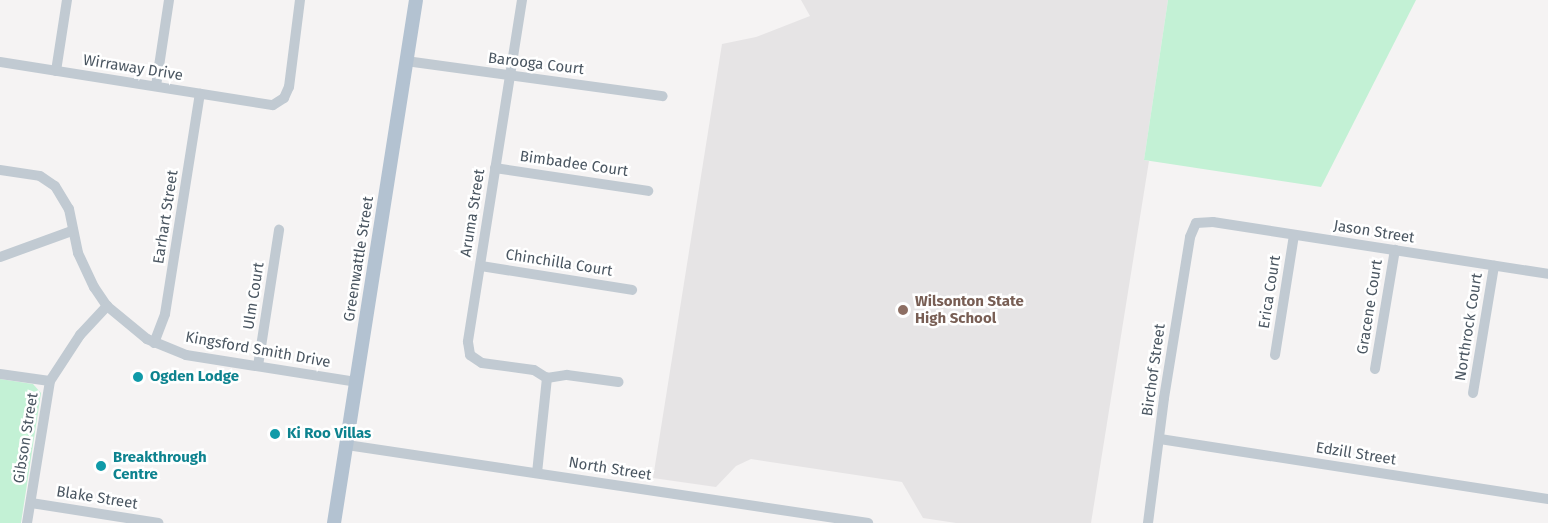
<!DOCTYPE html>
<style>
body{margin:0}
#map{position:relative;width:1548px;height:523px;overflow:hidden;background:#f5f3f3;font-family:"Fira Sans",sans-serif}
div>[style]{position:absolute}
.education>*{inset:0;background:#e6e4e5}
.green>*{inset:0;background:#c3f1d5}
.minor>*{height:10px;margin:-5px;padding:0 5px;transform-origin:5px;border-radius:5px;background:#c1cad2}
.major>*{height:14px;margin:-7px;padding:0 7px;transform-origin:7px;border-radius:7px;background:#b3c2d1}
.dots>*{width:16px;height:16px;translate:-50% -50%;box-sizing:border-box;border:3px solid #fff;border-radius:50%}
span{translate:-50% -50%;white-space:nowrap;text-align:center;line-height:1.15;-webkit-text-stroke:5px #fff;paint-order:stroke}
.street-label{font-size:15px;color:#4a5661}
.education-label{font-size:15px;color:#785e54;font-weight:700}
.left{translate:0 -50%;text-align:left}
.culture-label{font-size:15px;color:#0d838f;font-weight:700}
</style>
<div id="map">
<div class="education">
<i style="clip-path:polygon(801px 0,1168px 0,1144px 160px,1149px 161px,1091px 523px,956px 523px,923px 518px,902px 482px,751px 459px,736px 466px,716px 487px,653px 478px,722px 44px,756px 37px,810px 16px)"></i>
</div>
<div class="green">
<i style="clip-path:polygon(1168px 0,1416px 0,1321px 187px,1144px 160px)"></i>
<i style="clip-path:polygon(0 379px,33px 384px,41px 393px,21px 523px,0 523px)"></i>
</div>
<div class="minor">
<i style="left:522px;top:0;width:346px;rotate:99deg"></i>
<i style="left:468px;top:342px;width:13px;rotate:81deg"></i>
<i style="left:470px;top:355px;width:14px;rotate:34deg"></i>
<i style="left:482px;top:363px;width:52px;rotate:7.7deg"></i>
<i style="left:534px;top:370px;width:15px;rotate:32deg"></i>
<i style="left:547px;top:378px;width:20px;rotate:-9deg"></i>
<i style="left:567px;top:375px;width:52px;rotate:7.7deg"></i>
<i style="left:406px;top:61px;width:259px;rotate:7.8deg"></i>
<i style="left:0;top:62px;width:276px;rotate:9deg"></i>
<i style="left:273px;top:105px;width:13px;rotate:-32deg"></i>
<i style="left:284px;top:98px;width:12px;rotate:-66deg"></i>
<i style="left:289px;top:87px;width:88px;rotate:-82.8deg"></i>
<i style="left:56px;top:71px;width:72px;rotate:-81.2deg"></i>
<i style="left:156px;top:86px;width:87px;rotate:-81.4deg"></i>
<i style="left:495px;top:168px;width:155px;rotate:8.5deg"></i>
<i style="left:0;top:170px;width:40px;rotate:8.5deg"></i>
<i style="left:40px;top:176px;width:18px;rotate:34deg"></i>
<i style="left:55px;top:186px;width:27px;rotate:59deg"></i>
<i style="left:69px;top:209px;width:45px;rotate:78.4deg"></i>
<i style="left:78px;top:253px;width:38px;rotate:65deg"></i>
<i style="left:94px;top:287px;width:23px;rotate:56deg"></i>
<i style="left:107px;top:306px;width:52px;rotate:39.5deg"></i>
<i style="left:147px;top:339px;width:42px;rotate:22.3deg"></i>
<i style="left:186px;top:355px;width:172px;rotate:9deg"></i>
<i style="left:0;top:257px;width:77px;rotate:-19.9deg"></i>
<i style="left:481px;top:266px;width:153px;rotate:9deg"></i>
<i style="left:154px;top:343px;width:31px;rotate:-69deg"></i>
<i style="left:165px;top:314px;width:223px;rotate:-81deg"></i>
<i style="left:1275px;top:355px;width:121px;rotate:-81deg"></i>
<i style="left:258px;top:366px;width:138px;rotate:-81.2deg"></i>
<i style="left:1375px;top:369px;width:121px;rotate:-80.5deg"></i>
<i style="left:0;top:374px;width:50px;rotate:8deg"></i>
<i style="left:1473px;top:393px;width:129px;rotate:-80.6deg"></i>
<i style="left:1160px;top:439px;width:393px;rotate:8.8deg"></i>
<i style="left:347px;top:445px;width:527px;rotate:8.51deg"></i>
<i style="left:537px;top:473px;width:96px;rotate:-84deg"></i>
<i style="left:31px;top:503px;width:129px;rotate:8.9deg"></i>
<i style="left:27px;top:523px;width:144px;rotate:-80.8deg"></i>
<i style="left:50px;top:381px;width:55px;rotate:-56.9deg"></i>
<i style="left:80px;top:335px;width:40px;rotate:-47deg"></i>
<i style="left:1148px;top:523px;width:126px;rotate:-82.7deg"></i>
<i style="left:1164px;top:398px;width:163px;rotate:-80.8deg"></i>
<i style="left:1190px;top:237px;width:15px;rotate:-67deg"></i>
<i style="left:1196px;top:223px;width:17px;rotate:-3deg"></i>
<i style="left:1213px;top:222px;width:339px;rotate:8.8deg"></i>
</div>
<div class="major">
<i style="left:334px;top:523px;width:529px;rotate:-81.09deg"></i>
</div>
<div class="dots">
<i style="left:903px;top:310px;background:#8d6e63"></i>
<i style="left:138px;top:377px;background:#0f9aa8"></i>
<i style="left:275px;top:434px;background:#0f9aa8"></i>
<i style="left:101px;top:466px;background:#0f9aa8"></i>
</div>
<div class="street-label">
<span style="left:536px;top:64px;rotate:7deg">Barooga Court</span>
<span style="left:133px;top:68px;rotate:9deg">Wirraway Drive</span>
<span style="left:574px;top:164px;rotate:8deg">Bimbadee Court</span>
<span style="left:473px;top:213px;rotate:-81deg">Aruma Street</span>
<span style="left:166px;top:217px;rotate:-81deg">Earhart Street</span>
<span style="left:1374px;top:232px;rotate:9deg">Jason Street</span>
<span style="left:359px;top:259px;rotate:-81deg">Greenwattle Street</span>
<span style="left:559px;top:263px;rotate:9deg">Chinchilla Court</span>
<span style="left:1270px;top:292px;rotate:-81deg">Erica Court</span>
<span style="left:254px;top:296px;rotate:-81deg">Ulm Court</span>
<span style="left:1370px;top:307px;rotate:-81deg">Gracene Court</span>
<span style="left:1469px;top:327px;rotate:-81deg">Northrock Court</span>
<span style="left:258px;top:350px;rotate:10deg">Kingsford Smith Drive</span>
<span style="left:1154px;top:370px;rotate:-82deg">Birchof Street</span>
<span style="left:26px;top:438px;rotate:-81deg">Gibson Street</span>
<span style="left:1356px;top:454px;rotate:9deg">Edzill Street</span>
<span style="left:610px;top:469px;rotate:9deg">North Street</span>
<span style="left:97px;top:498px;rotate:9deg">Blake Street</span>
</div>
<div class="education-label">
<span class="left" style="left:915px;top:310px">Wilsonton State<br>High School</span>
</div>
<div class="culture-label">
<span class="left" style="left:150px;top:377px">Ogden Lodge</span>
<span class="left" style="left:287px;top:434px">Ki Roo Villas</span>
<span class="left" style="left:113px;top:466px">Breakthrough<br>Centre</span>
</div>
</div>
